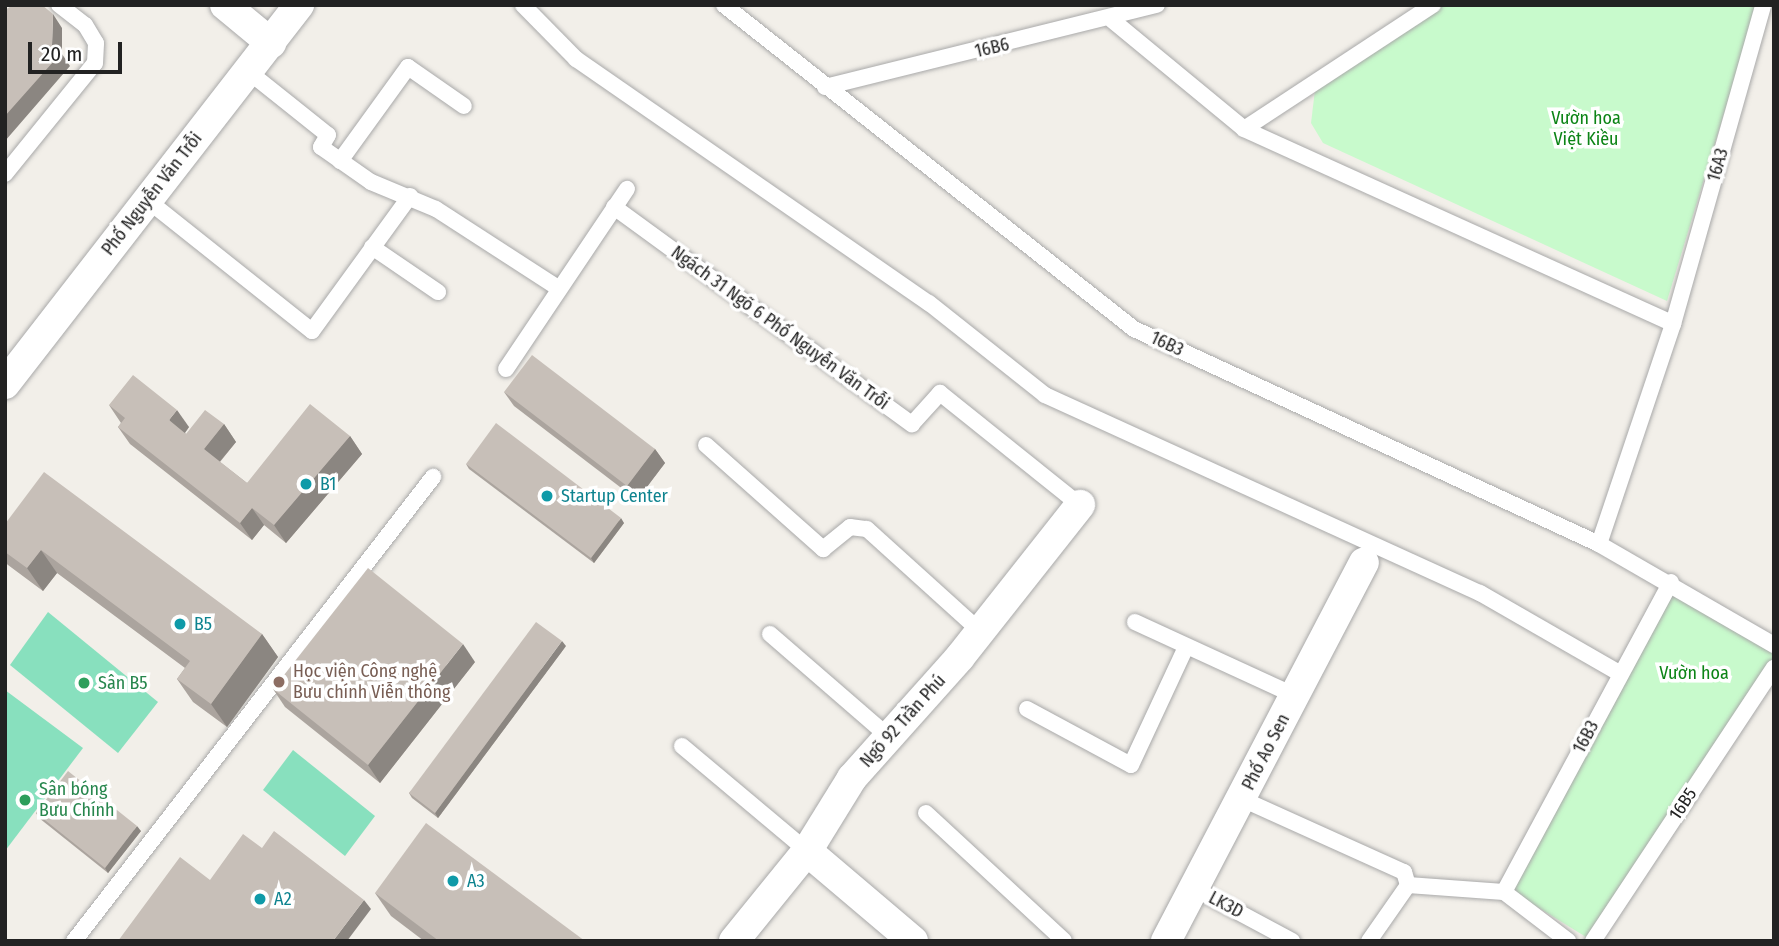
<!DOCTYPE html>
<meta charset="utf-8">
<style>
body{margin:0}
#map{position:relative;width:1779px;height:946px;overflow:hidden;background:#f2efe9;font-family:"Fira Sans Condensed",sans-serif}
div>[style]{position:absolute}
.park>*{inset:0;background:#c8facc}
.pitch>*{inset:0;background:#88e0be}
.roads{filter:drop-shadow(0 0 2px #a9a9a9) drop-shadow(0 0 2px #a9a9a9)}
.lane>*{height:16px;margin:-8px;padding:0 8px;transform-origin:8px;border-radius:8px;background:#fff}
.street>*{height:30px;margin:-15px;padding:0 15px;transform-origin:15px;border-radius:15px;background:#fff}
.wall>*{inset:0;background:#aba49e}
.shaded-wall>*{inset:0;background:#8b8681}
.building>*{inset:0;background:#c7bfb8}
.dots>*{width:19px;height:19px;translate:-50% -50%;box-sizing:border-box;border:4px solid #fff;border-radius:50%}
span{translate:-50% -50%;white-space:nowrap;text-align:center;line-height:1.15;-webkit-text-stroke:7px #fff;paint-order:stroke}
.street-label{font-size:18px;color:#222}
.park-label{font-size:18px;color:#0c8416}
.culture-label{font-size:18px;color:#0d838f}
.left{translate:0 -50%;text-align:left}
.education-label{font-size:18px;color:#785e54}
.leisure-label{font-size:18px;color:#27864d}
.frame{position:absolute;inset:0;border:7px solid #222;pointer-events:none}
.scale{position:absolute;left:28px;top:42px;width:94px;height:32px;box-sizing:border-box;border:4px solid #222;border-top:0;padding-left:9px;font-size:21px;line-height:24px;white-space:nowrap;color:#222;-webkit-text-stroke:5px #fff;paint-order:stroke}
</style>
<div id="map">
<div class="park">
<i style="clip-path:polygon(1444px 5px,1757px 5px,1667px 301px,1323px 143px,1311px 123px,1316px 82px)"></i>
<i style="clip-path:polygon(1673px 589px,1774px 649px,1774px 659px,1586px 937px,1510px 890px)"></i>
</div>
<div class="pitch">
<i style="clip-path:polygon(48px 612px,158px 702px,118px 753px,10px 665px)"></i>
<i style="clip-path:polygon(5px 690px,83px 748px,5px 851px)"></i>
<i style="clip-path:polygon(293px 750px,375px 816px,345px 856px,263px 790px)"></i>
</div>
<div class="roads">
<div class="lane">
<i style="left:523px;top:5px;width:76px;rotate:45.5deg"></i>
<i style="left:576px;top:59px;width:429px;rotate:34.7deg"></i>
<i style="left:929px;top:303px;width:148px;rotate:38.4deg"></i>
<i style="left:1045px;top:395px;width:478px;rotate:24.5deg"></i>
<i style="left:1480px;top:593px;width:160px;rotate:29.9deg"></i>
<i style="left:724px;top:5px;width:523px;rotate:38.32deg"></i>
<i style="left:1134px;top:329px;width:512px;rotate:24.81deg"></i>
<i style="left:1599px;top:544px;width:202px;rotate:30deg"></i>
<i style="left:1112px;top:20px;width:171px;rotate:39.5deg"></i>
<i style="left:1244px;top:129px;width:471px;rotate:24.4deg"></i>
<i style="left:249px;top:72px;width:101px;rotate:38.6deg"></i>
<i style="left:328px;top:135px;width:14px;rotate:120deg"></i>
<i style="left:321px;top:147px;width:61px;rotate:35deg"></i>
<i style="left:371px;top:182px;width:70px;rotate:22.6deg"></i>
<i style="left:436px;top:209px;width:145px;rotate:32.9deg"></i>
<i style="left:825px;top:87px;width:342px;rotate:-13.9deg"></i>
<i style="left:1244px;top:129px;width:226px;rotate:-33.3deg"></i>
<i style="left:340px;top:161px;width:116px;rotate:-54.1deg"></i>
<i style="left:408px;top:67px;width:68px;rotate:34.9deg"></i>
<i style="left:5px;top:174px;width:143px;rotate:-51deg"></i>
<i style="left:95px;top:63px;width:20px;rotate:-87deg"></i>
<i style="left:96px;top:43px;width:21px;rotate:-121deg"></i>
<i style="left:85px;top:25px;width:33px;rotate:-142deg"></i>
<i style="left:146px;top:199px;width:212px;rotate:38.5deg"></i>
<i style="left:312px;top:331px;width:167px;rotate:-54deg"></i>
<i style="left:614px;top:207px;width:369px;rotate:36.1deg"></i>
<i style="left:912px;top:424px;width:42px;rotate:-47.9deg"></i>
<i style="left:940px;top:393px;width:179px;rotate:38.7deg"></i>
<i style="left:372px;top:247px;width:80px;rotate:34.3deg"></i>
<i style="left:506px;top:369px;width:217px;rotate:-56.1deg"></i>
<i style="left:706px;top:445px;width:157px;rotate:41.6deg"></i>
<i style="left:823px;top:549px;width:35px;rotate:-39deg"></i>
<i style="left:850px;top:527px;width:17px;rotate:7deg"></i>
<i style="left:867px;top:529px;width:154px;rotate:42.1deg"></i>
<i style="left:1599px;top:544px;width:232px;rotate:-71.4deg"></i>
<i style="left:1673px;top:324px;width:331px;rotate:-74.2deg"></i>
<i style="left:1135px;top:622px;width:175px;rotate:24.7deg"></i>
<i style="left:770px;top:634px;width:157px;rotate:40.9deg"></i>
<i style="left:1027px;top:709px;width:118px;rotate:28.3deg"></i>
<i style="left:1131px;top:765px;width:130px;rotate:-65deg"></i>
<i style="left:682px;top:746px;width:163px;rotate:40deg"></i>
<i style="left:1242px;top:799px;width:178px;rotate:24.3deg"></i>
<i style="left:1404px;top:872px;width:14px;rotate:73deg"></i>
<i style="left:926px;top:813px;width:188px;rotate:42.8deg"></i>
<i style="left:1197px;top:890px;width:108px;rotate:28.2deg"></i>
<i style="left:1504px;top:892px;width:352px;rotate:-61.7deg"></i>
<i style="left:74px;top:941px;width:587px;rotate:-52.27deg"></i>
<i style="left:1369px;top:941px;width:68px;rotate:-55.1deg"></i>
<i style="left:1408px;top:885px;width:96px;rotate:4.2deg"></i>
<i style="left:1504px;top:892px;width:81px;rotate:37.4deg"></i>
<i style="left:1593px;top:941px;width:328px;rotate:-56.5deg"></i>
</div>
<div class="street">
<i style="left:225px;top:5px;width:60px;rotate:39.6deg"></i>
<i style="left:5px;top:384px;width:480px;rotate:-52.2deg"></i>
<i style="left:807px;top:851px;width:139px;rotate:40.3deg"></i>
<i style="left:734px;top:941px;width:116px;rotate:-51deg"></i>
<i style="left:807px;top:851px;width:86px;rotate:-58.3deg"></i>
<i style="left:852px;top:778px;width:162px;rotate:-48.2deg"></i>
<i style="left:960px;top:657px;width:194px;rotate:-51.7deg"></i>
<i style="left:1166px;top:941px;width:427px;rotate:-62.4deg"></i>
</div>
</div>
<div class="wall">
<i style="clip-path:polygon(504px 392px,655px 449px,665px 463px,637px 500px,514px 406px)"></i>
<i style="clip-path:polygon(109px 405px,189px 427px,185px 433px,186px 434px,224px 424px,236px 442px,220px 462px,247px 483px,350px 436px,362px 454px,286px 543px,264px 525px,252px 540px,130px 444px,118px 427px,121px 423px)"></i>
<i style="clip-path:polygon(466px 464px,624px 523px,594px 563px,469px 469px)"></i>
<i style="clip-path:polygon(5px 524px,262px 634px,278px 657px,227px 727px,193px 702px,177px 679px,185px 668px,57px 573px,43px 591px,8px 565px,5px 562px)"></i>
<i style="clip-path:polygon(566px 646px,438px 818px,412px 798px,409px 793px)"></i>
<i style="clip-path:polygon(475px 662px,380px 783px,285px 707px,273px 689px)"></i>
<i style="clip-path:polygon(36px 813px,141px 831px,108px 873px,39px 818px)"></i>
<i style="clip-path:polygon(375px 893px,585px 941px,424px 941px,391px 916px)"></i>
</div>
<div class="shaded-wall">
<i style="clip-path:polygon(53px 14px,62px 28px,62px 54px,70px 66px,5px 141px,5px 116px,52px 45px)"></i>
<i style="clip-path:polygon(177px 410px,189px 427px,181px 438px,169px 420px)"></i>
<i style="clip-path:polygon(224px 424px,236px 442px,216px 466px,204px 449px)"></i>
<i style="clip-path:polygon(350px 436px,362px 454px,286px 543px,274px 525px)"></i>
<i style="clip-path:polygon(655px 449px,665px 463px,637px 500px,627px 486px)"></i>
<i style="clip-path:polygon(252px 508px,264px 525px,252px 540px,240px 523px)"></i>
<i style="clip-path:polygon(621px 518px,624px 523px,594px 563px,591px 558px)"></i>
<i style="clip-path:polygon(41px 550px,57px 573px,43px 591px,27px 568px)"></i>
<i style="clip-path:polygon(262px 634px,278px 657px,227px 727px,211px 704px)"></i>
<i style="clip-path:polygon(562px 641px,566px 646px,438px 818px,435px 813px)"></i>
<i style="clip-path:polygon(463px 644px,475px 662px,380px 783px,368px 765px)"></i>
<i style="clip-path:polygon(137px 826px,141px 831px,108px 873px,105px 868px)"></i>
<i style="clip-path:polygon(364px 900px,371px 909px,347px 941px,333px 941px)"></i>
</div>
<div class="building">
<i style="clip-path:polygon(13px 5px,42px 5px,53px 14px,52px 45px,61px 53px,5px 116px,5px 10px)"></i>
<i style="clip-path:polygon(532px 355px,655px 449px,627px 486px,504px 392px)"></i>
<i style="clip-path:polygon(133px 375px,177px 410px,169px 420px,186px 434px,205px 410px,224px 424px,204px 449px,247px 483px,310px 404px,350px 436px,274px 525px,252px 508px,240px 523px,118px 427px,125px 418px,109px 405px)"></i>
<i style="clip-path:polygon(496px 423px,621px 518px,591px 558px,466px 464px)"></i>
<i style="clip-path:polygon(44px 472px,262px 634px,211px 704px,177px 679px,190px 661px,41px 550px,27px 568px,5px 552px,5px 524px)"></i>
<i style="clip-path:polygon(368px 568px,463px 644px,368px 765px,273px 689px)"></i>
<i style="clip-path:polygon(536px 622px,562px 641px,435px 813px,409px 793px)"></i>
<i style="clip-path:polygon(68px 771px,137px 826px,105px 868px,36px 813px)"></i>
<i style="clip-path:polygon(426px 823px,585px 941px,439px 941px,375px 893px)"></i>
<i style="clip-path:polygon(274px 831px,364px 900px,333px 941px,118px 941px,180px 857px,210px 880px,243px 834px,262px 848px)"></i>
</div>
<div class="dots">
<i style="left:306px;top:484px;background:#0f9aa8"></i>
<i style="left:547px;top:496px;background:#0f9aa8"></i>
<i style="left:180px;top:624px;background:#0f9aa8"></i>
<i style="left:279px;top:682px;background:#8d6e63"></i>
<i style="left:84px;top:683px;background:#2e9e5b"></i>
<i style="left:25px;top:800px;background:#2e9e5b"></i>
<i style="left:453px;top:881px;background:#0f9aa8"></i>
<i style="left:260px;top:899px;background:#0f9aa8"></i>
</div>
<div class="street-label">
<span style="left:992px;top:48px;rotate:-13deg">16B6</span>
<span style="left:1718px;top:165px;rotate:-74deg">16A3</span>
<span style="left:152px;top:194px;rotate:-52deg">Phố Nguyễn Văn Trỗi</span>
<span style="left:780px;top:328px;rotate:36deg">Ngách 31 Ngõ 6 Phố Nguyễn Văn Trỗi</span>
<span style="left:1167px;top:344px;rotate:25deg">16B3</span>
<span style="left:903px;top:721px;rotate:-48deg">Ngõ 92 Trần Phú</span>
<span style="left:1586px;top:737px;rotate:-62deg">16B3</span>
<span style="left:1266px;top:752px;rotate:-63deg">Phố Ao Sen</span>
<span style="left:1683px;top:804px;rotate:-56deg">16B5</span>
<span style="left:1226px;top:905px;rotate:28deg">LK3D</span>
</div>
<div class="park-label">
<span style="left:1586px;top:129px">Vườn hoa<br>Việt Kiều</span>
<span style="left:1694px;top:673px">Vườn hoa</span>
</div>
<div class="culture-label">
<span class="left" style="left:320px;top:484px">B1</span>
<span class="left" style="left:561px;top:496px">Startup Center</span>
<span class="left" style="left:194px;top:624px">B5</span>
<span class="left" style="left:467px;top:881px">A3</span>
<span class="left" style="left:274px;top:899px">A2</span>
</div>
<div class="education-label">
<span class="left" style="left:293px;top:682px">Học viện Công nghệ<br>Bưu chính Viễn thông</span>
</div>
<div class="leisure-label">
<span class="left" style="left:98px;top:683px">Sân B5</span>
<span class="left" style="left:39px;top:800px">Sân bóng<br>Bưu Chính</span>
</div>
<div class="frame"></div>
<div class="scale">20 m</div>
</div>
